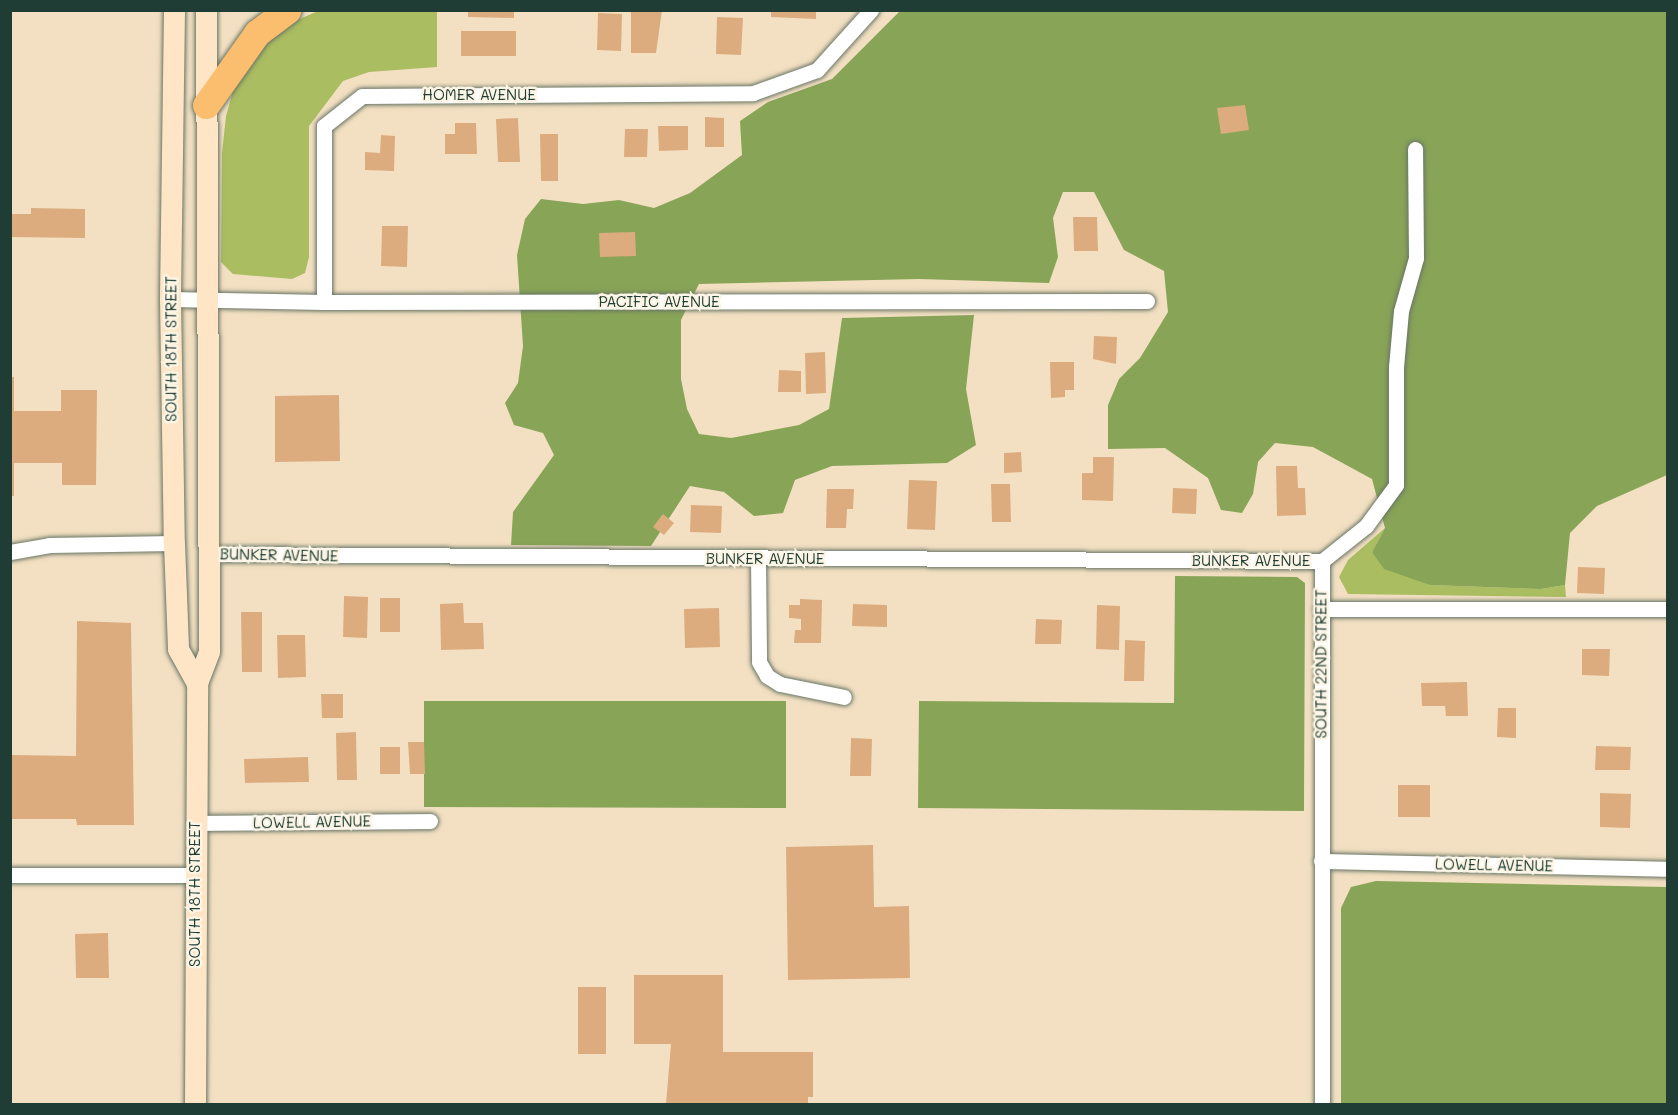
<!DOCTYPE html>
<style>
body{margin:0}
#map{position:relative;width:1678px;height:1115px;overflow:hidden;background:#f3e0c2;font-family:Mali,sans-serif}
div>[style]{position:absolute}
.green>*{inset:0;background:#abbd61}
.forest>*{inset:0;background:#88a457}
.building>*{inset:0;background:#dcac7f}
.roads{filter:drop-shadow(0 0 2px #697666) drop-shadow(0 0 2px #697666)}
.minor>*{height:15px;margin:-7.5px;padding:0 7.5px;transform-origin:7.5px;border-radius:7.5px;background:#fff}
.secondary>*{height:21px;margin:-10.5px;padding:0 10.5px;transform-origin:10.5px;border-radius:10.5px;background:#fde5c5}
.motorway>*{height:27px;margin:-13.5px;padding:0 13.5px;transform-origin:13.5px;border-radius:13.5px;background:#fbbd6e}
span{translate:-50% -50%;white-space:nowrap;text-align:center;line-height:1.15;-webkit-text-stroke:5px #fcf5e5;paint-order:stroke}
.street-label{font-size:15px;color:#1f3d34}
.frame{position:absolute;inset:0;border:12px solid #1f3d34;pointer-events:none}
</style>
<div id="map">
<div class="green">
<i style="clip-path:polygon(318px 11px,437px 11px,437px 67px,369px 72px,343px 81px,309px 126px,309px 257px,305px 273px,292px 279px,233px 274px,221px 262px,222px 153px,226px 116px,235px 84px,259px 50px,293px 22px)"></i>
<i style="clip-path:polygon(1385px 528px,1372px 552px,1430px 585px,1541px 589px,1565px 585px,1566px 597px,1348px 594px,1339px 577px,1348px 560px)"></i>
</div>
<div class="forest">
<i style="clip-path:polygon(900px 11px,1667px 11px,1667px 475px,1597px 506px,1570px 533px,1565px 585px,1541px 589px,1430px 585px,1384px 569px,1372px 552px,1385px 528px,1372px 479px,1313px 447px,1275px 443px,1258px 462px,1253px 494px,1242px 513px,1221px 510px,1208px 478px,1165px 448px,1108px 449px,1108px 405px,1119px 379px,1140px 358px,1168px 312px,1164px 271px,1124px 250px,1094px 192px,1063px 192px,1053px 218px,1058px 257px,1049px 283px,919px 279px,699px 284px,681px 320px,681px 379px,687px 409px,699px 434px,731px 438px,799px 425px,829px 409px,842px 318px,974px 315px,966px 389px,976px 445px,947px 463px,832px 466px,795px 480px,783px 513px,754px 516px,724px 492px,690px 486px,651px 546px,511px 545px,513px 512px,554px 455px,543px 433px,514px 425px,505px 403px,518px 383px,523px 346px,517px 255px,525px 219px,541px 199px,583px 204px,619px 200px,654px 208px,690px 193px,742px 155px,740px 121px,768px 102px,832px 79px)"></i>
<i style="clip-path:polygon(1175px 576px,1297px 577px,1305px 583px,1304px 811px,918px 808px,919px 701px,1174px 703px)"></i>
<i style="clip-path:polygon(424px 701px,786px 701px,786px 808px,424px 807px)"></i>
<i style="clip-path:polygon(1376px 881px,1667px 887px,1667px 1104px,1341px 1104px,1341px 908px,1351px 887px)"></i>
</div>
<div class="building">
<i style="clip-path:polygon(468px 10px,514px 10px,514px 18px,468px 17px)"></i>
<i style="clip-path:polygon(631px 10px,662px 10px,656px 53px,631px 53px)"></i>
<i style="clip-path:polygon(771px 10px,816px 10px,816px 19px,771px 17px)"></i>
<i style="clip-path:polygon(598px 13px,622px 14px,621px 51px,597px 50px)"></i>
<i style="clip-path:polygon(717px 17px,743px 18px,741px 55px,716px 54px)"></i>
<i style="clip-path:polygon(461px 31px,516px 31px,516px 56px,461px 56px)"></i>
<i style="clip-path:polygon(1245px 105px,1249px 130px,1221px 134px,1217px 108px)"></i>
<i style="clip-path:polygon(705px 117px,724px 118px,724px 147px,705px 147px)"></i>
<i style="clip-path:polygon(518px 118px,520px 162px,498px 162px,496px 119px)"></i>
<i style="clip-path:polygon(455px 123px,476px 123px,477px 154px,445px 154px,445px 134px,455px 134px)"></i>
<i style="clip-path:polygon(658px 126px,688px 126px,688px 150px,659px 151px)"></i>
<i style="clip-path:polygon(625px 129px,648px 129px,647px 157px,624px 157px)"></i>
<i style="clip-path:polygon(540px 134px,558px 134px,558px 181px,541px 181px)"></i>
<i style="clip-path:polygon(381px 135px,395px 136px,394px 171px,365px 170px,365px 152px,380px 153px)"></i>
<i style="clip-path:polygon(31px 208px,85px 209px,85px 238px,10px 237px,10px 214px,31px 214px)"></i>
<i style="clip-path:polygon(1073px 217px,1097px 217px,1098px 251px,1074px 251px)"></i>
<i style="clip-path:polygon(382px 226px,408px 226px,407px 267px,381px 266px)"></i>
<i style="clip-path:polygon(635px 232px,636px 256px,600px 257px,599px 233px)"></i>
<i style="clip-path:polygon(1094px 336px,1117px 337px,1116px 364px,1093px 359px)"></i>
<i style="clip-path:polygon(825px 352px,826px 393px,806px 394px,805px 353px)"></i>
<i style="clip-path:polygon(1050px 362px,1074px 362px,1074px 390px,1065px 390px,1065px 397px,1051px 398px)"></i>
<i style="clip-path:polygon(779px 370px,801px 371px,801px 392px,778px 392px)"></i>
<i style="clip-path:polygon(10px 377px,14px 377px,14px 411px,61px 411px,61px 390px,97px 390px,96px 485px,62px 485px,62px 463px,14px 463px,14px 496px,10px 496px)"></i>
<i style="clip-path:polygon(339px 395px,340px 461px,275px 462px,275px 396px)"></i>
<i style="clip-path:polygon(1021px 452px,1022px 472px,1004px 473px,1004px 453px)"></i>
<i style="clip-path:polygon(1093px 457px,1114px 457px,1113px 501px,1082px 500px,1082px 473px,1093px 473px)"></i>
<i style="clip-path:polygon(1276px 466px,1297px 466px,1298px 488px,1305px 488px,1306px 515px,1277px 516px)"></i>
<i style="clip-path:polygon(909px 480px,937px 481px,935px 530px,907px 529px)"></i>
<i style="clip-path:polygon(991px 484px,1010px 484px,1011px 522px,992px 522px)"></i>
<i style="clip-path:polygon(1173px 488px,1197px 489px,1196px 514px,1172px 513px)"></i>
<i style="clip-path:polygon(827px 489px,854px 489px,853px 509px,847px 509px,846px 528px,826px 528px)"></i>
<i style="clip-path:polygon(691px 505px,722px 506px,721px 533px,690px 532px)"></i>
<i style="clip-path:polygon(663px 514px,674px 523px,664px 535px,653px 527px)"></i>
<i style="clip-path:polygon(1578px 567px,1605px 568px,1604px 594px,1577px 593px)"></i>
<i style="clip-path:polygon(344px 596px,368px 597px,367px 638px,343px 637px)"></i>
<i style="clip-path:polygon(380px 598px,400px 598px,400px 632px,380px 632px)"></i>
<i style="clip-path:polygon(800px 599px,822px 600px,821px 643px,794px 643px,795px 630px,801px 630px,801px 619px,789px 618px,789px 605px,800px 605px)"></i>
<i style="clip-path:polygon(463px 603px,464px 623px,483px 623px,484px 649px,441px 650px,440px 604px)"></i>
<i style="clip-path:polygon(853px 604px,887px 605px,887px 627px,852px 626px)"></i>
<i style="clip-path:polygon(1097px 605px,1120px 606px,1119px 650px,1096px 649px)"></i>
<i style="clip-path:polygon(719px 608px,720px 647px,685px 648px,684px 609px)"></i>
<i style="clip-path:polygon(241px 612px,262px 612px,262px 672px,242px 672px)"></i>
<i style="clip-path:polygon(1036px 619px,1062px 620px,1061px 644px,1035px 644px)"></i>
<i style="clip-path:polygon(77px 621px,131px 623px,134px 825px,77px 825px,76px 819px,10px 819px,10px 755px,76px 756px)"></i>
<i style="clip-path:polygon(277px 635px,305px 635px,306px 677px,278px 678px)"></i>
<i style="clip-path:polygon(1125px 640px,1145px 641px,1144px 681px,1124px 681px)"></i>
<i style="clip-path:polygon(1582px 649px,1610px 649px,1609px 676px,1582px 675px)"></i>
<i style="clip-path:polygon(1467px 682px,1468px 716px,1446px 716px,1445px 706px,1422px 706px,1421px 683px)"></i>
<i style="clip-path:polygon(321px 694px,343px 694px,343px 718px,322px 718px)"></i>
<i style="clip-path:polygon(1498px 708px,1516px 708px,1516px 738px,1497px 737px)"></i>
<i style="clip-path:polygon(356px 732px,357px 780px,337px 780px,336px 733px)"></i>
<i style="clip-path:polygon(851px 738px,872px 739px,871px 776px,850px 776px)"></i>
<i style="clip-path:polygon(408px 742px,424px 742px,425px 774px,410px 774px)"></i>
<i style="clip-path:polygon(1596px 746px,1631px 747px,1630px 770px,1595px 770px)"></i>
<i style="clip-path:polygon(380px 747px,400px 747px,400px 774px,380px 774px)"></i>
<i style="clip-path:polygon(308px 757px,309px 782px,245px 783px,244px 759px)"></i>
<i style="clip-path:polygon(1398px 785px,1430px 785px,1430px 817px,1398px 817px)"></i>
<i style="clip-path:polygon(1600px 793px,1631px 794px,1630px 828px,1600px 827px)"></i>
<i style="clip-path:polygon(873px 845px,874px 907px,909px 906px,910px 978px,788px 980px,786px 847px)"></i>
<i style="clip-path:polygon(108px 933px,109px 978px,76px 978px,75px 934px)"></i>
<i style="clip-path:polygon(634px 975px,723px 975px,723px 1052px,813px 1052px,813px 1097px,808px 1097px,808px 1104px,666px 1104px,671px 1044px,634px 1044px)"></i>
<i style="clip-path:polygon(578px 987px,606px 987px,606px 1054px,578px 1054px)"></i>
</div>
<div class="roads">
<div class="minor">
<i style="left:170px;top:299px;width:154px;rotate:1.1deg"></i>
<i style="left:324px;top:302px;width:823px;rotate:-0.07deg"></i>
<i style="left:324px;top:302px;width:176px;rotate:-90deg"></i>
<i style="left:324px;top:126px;width:48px;rotate:-38.3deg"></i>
<i style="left:362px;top:96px;width:391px;rotate:-0.4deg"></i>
<i style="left:753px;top:93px;width:68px;rotate:-19.8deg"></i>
<i style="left:817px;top:70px;width:81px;rotate:-48deg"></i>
<i style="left:10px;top:552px;width:40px;rotate:-10deg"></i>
<i style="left:49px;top:545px;width:125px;rotate:-0.9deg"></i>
<i style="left:209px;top:554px;width:1113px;rotate:0.36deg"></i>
<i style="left:758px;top:559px;width:103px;rotate:89.4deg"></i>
<i style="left:759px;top:662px;width:16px;rotate:60deg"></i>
<i style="left:767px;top:676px;width:15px;rotate:32deg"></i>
<i style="left:780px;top:684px;width:65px;rotate:11.5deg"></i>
<i style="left:1321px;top:609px;width:347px"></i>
<i style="left:195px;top:823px;width:235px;rotate:-0.5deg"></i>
<i style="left:1321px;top:861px;width:347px;rotate:1.3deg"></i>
<i style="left:10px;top:875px;width:185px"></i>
<i style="left:1322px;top:1104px;width:543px;rotate:-90deg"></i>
<i style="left:1322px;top:561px;width:56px;rotate:-38.5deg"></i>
<i style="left:1366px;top:526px;width:51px;rotate:-53.8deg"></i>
<i style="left:1396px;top:485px;width:118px;rotate:-90deg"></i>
<i style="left:1396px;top:367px;width:56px;rotate:-84.9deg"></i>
<i style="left:1401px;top:311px;width:55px;rotate:-74.2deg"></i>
<i style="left:1416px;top:258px;width:109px;rotate:-90.5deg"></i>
</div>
<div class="secondary">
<i style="left:174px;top:10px;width:289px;rotate:90.8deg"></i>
<i style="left:170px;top:299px;width:244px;rotate:89.1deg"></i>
<i style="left:174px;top:543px;width:106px;rotate:87.8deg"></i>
<i style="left:178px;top:649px;width:39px;rotate:61deg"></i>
<i style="left:195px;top:1104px;width:421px;rotate:-89.7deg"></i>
<i style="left:197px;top:683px;width:34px;rotate:-69deg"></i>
<i style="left:209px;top:651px;width:641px;rotate:-90.27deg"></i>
</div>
<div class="motorway">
<i style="left:206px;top:105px;width:88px;rotate:-54.7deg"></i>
<i style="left:257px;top:33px;width:38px;rotate:-37deg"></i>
</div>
</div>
<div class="street-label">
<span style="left:479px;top:95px">HOMER AVENUE</span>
<span style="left:659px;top:302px">PACIFIC AVENUE</span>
<span style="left:171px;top:349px;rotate:-90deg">SOUTH 18TH STREET</span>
<span style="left:279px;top:555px;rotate:1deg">BUNKER AVENUE</span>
<span style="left:765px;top:559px">BUNKER AVENUE</span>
<span style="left:1251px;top:561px">BUNKER AVENUE</span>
<span style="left:1321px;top:664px;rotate:-90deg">SOUTH 22ND STREET</span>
<span style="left:312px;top:822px;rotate:-1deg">LOWELL AVENUE</span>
<span style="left:1494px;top:865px;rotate:1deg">LOWELL AVENUE</span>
<span style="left:195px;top:894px;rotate:-90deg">SOUTH 18TH STREET</span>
</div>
<div class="frame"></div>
</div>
